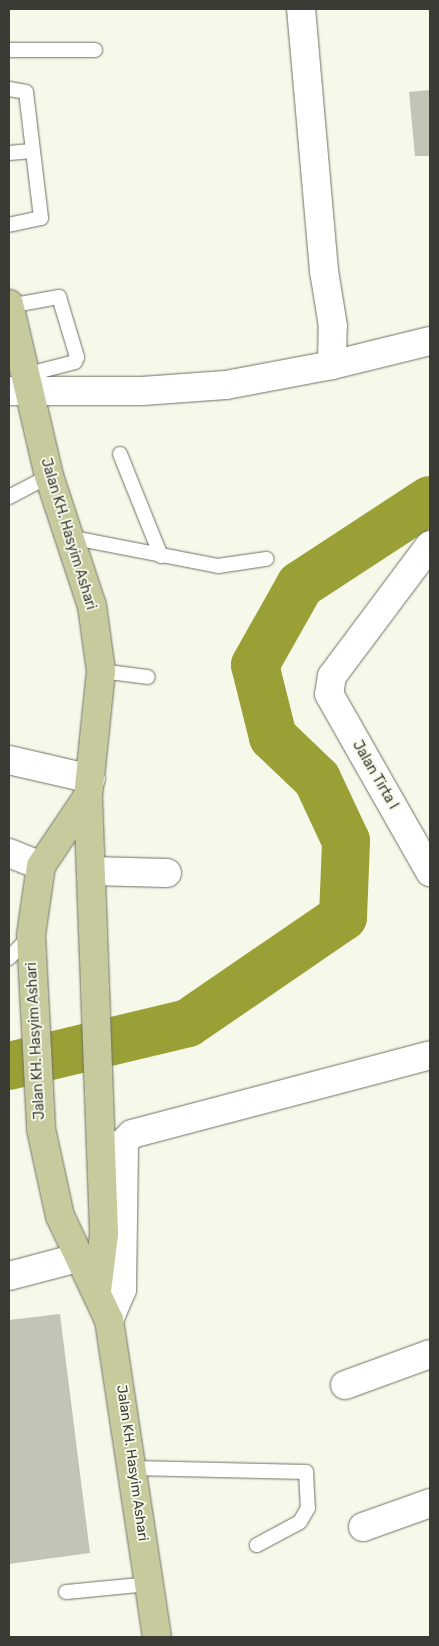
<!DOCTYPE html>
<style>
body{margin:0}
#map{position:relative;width:439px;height:1646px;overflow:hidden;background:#f6f8e9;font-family:Rubik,sans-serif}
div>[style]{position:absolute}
.river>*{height:48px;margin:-24px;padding:0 24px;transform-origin:24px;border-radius:24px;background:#9aa036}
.building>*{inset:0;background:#c2c4b6}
.roads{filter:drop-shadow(0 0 1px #707164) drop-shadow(0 0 1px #707164)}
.lane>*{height:14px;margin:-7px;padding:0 7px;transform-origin:7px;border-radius:7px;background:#fff}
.street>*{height:28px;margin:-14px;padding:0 14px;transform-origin:14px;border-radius:14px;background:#fff}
.primary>*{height:28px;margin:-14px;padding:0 14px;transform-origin:14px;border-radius:14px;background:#c7ca9d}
span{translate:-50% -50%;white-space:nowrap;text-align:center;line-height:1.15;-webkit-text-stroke:4px #f6f8e9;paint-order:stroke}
.street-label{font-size:14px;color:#3b3b35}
.frame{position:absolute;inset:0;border:10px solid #3b3b35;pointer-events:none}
</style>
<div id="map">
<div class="river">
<i style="left:9px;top:1066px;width:184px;rotate:-13.5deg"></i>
<i style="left:188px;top:1023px;width:188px;rotate:-34.4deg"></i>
<i style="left:343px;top:917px;width:76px;rotate:-87.7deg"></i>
<i style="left:346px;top:841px;width:68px;rotate:-115.1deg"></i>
<i style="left:317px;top:779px;width:61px;rotate:-136.3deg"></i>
<i style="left:273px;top:737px;width:74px;rotate:-104deg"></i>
<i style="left:255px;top:665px;width:92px;rotate:-60.6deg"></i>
<i style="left:300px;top:585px;width:155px;rotate:-33.2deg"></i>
</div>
<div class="building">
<i style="clip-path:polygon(430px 90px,430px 156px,415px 156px,409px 92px)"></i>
<i style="clip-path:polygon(60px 1314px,90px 1553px,9px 1564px,9px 1320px)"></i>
</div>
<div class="roads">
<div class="lane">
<i style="left:9px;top:50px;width:86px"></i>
<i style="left:9px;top:89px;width:17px;rotate:10deg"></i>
<i style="left:26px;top:92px;width:127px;rotate:83.2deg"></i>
<i style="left:41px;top:218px;width:33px;rotate:168deg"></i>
<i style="left:9px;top:153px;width:23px;rotate:-5deg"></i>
<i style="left:9px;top:306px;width:51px;rotate:-10.2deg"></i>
<i style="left:59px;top:297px;width:63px;rotate:73.3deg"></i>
<i style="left:77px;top:357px;width:5px;rotate:112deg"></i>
<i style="left:75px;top:362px;width:52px;rotate:165.4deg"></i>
<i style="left:120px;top:454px;width:110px;rotate:68.1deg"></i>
<i style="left:9px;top:497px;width:45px;rotate:-27.7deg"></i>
<i style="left:69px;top:537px;width:152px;rotate:11deg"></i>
<i style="left:218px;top:566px;width:49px;rotate:-8.3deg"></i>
<i style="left:101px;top:671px;width:47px;rotate:7.3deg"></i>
<i style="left:9px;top:958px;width:32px;rotate:-46deg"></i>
<i style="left:133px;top:1468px;width:173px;rotate:1.3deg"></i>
<i style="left:306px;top:1472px;width:36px;rotate:87deg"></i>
<i style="left:308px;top:1508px;width:16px;rotate:120deg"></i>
<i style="left:300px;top:1522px;width:49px;rotate:151.9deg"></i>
<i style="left:66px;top:1592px;width:83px;rotate:-5.5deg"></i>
</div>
<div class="street">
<i style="left:332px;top:365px;width:101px;rotate:-13.8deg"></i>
<i style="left:9px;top:391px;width:133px"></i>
<i style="left:142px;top:391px;width:84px;rotate:-4.1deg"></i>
<i style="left:226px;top:385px;width:108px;rotate:-10.7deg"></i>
<i style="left:332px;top:365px;width:39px;rotate:-89deg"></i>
<i style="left:333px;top:326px;width:56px;rotate:-99.3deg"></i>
<i style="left:324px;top:271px;width:263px;rotate:-95deg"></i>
<i style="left:430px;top:545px;width:164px;rotate:126.8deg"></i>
<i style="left:332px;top:676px;width:18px;rotate:99deg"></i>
<i style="left:329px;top:694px;width:205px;rotate:60.4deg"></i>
<i style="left:9px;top:760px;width:84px;rotate:13deg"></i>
<i style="left:9px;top:853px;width:35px;rotate:22deg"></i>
<i style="left:92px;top:871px;width:75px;rotate:1.5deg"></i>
<i style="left:9px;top:1276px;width:74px;rotate:-14.8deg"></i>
<i style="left:109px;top:1320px;width:33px;rotate:-67deg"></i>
<i style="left:122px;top:1290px;width:148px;rotate:-89.2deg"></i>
<i style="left:124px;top:1142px;width:11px;rotate:-45deg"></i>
<i style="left:132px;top:1134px;width:308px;rotate:-14.8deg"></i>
<i style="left:345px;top:1385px;width:90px;rotate:-20deg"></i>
<i style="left:363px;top:1527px;width:71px;rotate:-19.7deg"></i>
</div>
<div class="primary">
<i style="left:9px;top:304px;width:177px;rotate:76.9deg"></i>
<i style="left:49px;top:476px;width:137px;rotate:71.7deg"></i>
<i style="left:92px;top:606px;width:66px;rotate:82.1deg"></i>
<i style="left:101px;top:671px;width:126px;rotate:95.9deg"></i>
<i style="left:88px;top:796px;width:438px;rotate:87.9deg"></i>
<i style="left:104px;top:1234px;width:57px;rotate:97deg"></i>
<i style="left:88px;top:796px;width:84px;rotate:123.9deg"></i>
<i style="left:41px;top:866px;width:70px;rotate:98.2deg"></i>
<i style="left:31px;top:935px;width:194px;rotate:87deg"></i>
<i style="left:41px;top:1129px;width:89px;rotate:77.7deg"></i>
<i style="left:60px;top:1216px;width:115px;rotate:64.8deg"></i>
<i style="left:109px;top:1320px;width:321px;rotate:81.4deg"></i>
</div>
</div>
<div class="street-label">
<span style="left:68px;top:534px;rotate:73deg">Jalan KH. Hasyim Ashari</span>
<span style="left:375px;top:775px;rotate:60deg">Jalan Tirta I</span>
<span style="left:36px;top:1041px;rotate:-93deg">Jalan KH. Hasyim Ashari</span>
<span style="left:132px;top:1463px;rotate:82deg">Jalan KH. Hasyim Ashari</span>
</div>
<div class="frame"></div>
</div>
